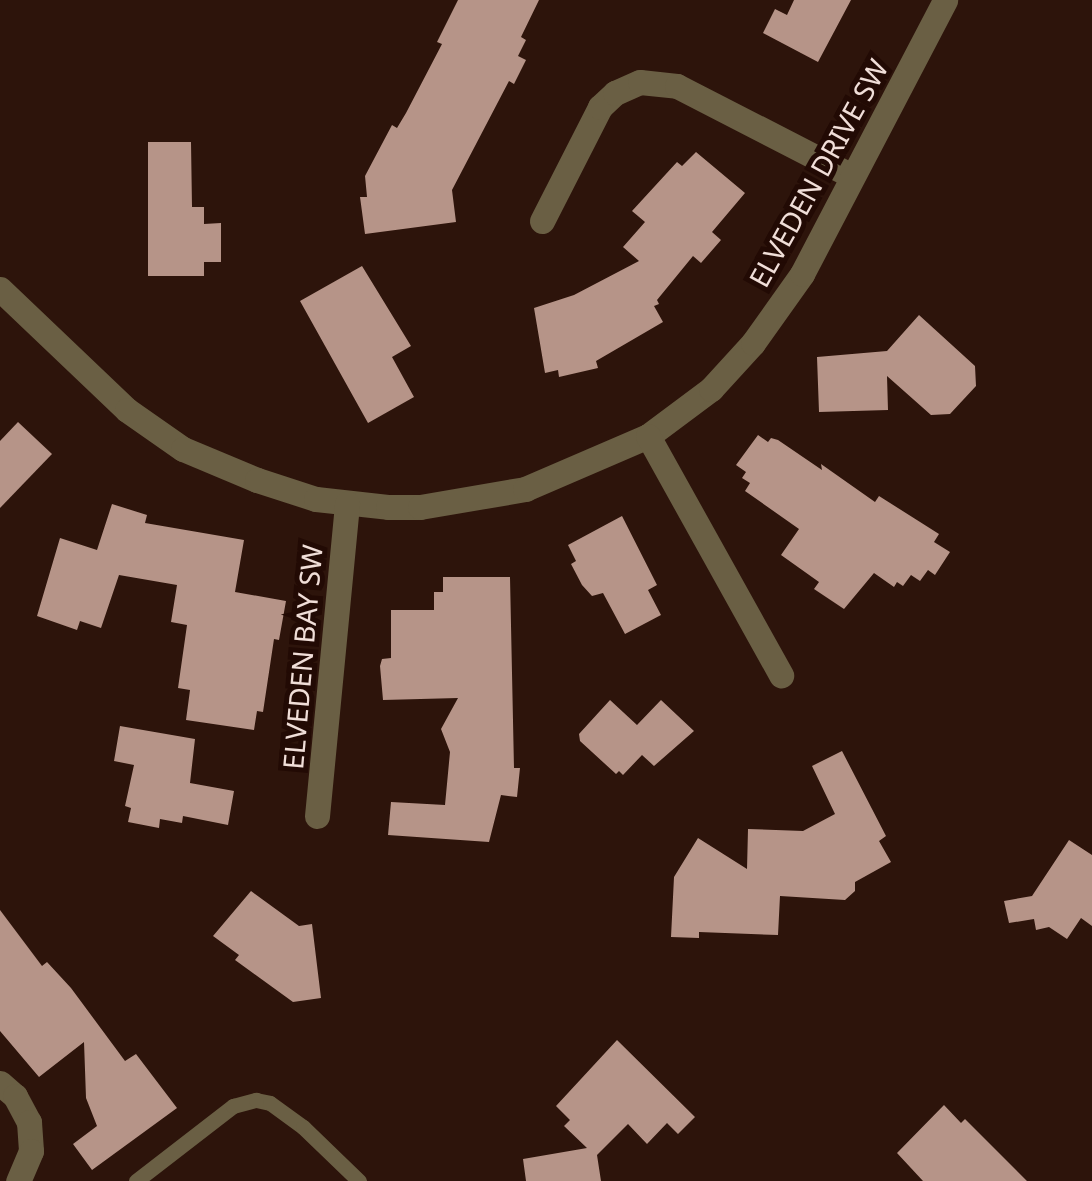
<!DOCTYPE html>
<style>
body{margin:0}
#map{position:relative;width:1092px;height:1181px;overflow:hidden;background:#2d140b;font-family:"Noto Sans",sans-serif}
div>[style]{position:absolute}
.building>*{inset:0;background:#b69488}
.service>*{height:15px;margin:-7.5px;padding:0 7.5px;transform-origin:7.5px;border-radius:7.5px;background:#6a5f44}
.minor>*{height:25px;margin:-12.5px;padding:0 12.5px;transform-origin:12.5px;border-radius:12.5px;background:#6a5f44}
span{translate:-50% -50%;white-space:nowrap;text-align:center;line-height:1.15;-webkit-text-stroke:10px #220a04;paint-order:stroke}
.street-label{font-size:28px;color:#f0ded8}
</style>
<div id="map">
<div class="building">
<i style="clip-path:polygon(458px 0,539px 0,521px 37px,526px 40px,518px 56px,526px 60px,514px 84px,509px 81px,452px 190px,456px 222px,365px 234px,360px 197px,367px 197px,365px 176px,392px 125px,397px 128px,406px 113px,442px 44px,437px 42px)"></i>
<i style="clip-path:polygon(794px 0,851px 0,818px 62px,763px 33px,775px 9px,787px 15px)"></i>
<i style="clip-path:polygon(148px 142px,191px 142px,192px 207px,204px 207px,204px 224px,221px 223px,221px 262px,204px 262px,204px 276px,148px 276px)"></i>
<i style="clip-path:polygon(696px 152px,745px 193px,712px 232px,721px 240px,701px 263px,693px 256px,657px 300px,659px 304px,654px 306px,663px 322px,596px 361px,598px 368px,559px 377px,558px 370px,545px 373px,534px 308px,574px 295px,639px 261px,623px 247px,645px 222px,632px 211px,677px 162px,682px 166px)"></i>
<i style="clip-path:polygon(362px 266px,411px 346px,392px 357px,414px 397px,368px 423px,300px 301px)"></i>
<i style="clip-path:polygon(919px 315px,975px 366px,976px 386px,950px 414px,931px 415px,887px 376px,888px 410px,819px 412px,817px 357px,887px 351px)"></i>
<i style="clip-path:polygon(18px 422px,52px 454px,0 508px,0 441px)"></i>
<i style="clip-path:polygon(758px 435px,768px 442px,771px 438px,778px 440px,822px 470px,821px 464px,875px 502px,879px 496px,939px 534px,934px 542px,950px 552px,935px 575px,928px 570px,920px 581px,911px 575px,903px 586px,897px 582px,894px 587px,874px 573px,844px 609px,814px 589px,819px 582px,781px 555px,799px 529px,745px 491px,750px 483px,742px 478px,746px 472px,736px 465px)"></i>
<i style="clip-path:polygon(112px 504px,147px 515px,145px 523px,244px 540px,235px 592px,286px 601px,279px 640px,274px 639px,263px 712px,257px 711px,254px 730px,186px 720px,190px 690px,178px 688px,187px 625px,171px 622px,177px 585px,119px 575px,101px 628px,80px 621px,77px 630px,37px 616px,60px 538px,97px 550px)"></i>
<i style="clip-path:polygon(622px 516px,657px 585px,648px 590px,661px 615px,625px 634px,603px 593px,592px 596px,582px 585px,571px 564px,576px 561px,568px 545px)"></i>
<i style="clip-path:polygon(443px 577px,510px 577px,514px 768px,520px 768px,517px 797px,501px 795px,489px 842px,388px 835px,391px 802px,445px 805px,450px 752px,441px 729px,458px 698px,383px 700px,380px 666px,382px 659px,391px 658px,391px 610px,434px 610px,434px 592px,443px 592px)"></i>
<i style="clip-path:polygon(610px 700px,637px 725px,661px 700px,694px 731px,654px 766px,642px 755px,623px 775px,619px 771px,616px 774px,580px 741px,579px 734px)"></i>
<i style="clip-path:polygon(120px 726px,195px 739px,190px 783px,234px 791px,228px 825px,183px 816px,182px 823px,160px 819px,159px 828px,128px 822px,131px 808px,125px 806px,134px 765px,114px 761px)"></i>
<i style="clip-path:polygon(842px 751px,886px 836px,879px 841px,891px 862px,855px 882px,855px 891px,845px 900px,780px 896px,778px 935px,699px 932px,699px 938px,671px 937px,674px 877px,698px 838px,747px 869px,748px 829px,803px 831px,835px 814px,812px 766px)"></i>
<i style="clip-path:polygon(1069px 840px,1092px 855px,1092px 926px,1081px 918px,1067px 939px,1049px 927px,1036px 930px,1034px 919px,1009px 923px,1004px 901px,1032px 896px)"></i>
<i style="clip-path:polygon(251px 891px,299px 926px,312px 924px,321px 998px,293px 1002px,235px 960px,239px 955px,213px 936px)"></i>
<i style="clip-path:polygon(0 910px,42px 966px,47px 962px,71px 988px,125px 1061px,136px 1054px,177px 1108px,92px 1170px,73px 1144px,97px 1126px,86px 1098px,84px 1042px,39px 1077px,0 1031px)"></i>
<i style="clip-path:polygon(617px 1040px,695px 1117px,678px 1134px,667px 1123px,647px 1144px,628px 1124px,597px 1155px,601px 1181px,526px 1181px,523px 1159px,587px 1148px,564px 1126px,570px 1120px,556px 1106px)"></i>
<i style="clip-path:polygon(944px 1105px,961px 1123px,965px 1119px,1027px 1181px,923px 1181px,897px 1153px)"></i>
</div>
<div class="service">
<i style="left:136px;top:1181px;width:123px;rotate:-37.7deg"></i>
<i style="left:233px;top:1106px;width:24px;rotate:-15deg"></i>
<i style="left:256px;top:1100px;width:14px;rotate:12deg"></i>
<i style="left:270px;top:1103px;width:41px;rotate:36deg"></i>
<i style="left:303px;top:1127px;width:78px;rotate:44deg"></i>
</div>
<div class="minor">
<i style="left:542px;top:221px;width:128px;rotate:-63deg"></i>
<i style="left:600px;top:107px;width:21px;rotate:-43deg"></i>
<i style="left:615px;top:93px;width:27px;rotate:-24deg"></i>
<i style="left:640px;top:82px;width:37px;rotate:6deg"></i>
<i style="left:677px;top:86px;width:197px;rotate:27.2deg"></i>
<i style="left:0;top:289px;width:175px;rotate:43.6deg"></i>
<i style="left:127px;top:410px;width:68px;rotate:34.9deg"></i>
<i style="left:183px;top:449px;width:80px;rotate:22.7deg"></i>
<i style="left:257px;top:480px;width:62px;rotate:17.9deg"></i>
<i style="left:316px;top:499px;width:72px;rotate:6.3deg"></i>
<i style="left:388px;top:507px;width:32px"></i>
<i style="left:420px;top:507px;width:107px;rotate:-9.7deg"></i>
<i style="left:525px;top:489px;width:134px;rotate:-23.3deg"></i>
<i style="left:648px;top:436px;width:79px;rotate:-36.7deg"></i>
<i style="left:711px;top:389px;width:62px;rotate:-47.6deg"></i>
<i style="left:753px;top:343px;width:85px;rotate:-54.6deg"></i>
<i style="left:802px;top:274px;width:309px;rotate:-62.4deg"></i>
<i style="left:648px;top:436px;width:274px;rotate:60.9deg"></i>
<i style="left:317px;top:816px;width:314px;rotate:-84.5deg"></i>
<i style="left:0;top:1083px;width:20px;rotate:41deg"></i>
<i style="left:15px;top:1096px;width:30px;rotate:62deg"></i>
<i style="left:29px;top:1122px;width:29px;rotate:86deg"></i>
<i style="left:31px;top:1151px;width:33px;rotate:113deg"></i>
</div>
<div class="street-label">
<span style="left:818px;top:173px;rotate:-61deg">ELVEDEN DRIVE SW</span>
<span style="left:302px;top:657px;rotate:-85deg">ELVEDEN BAY SW</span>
</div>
</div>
